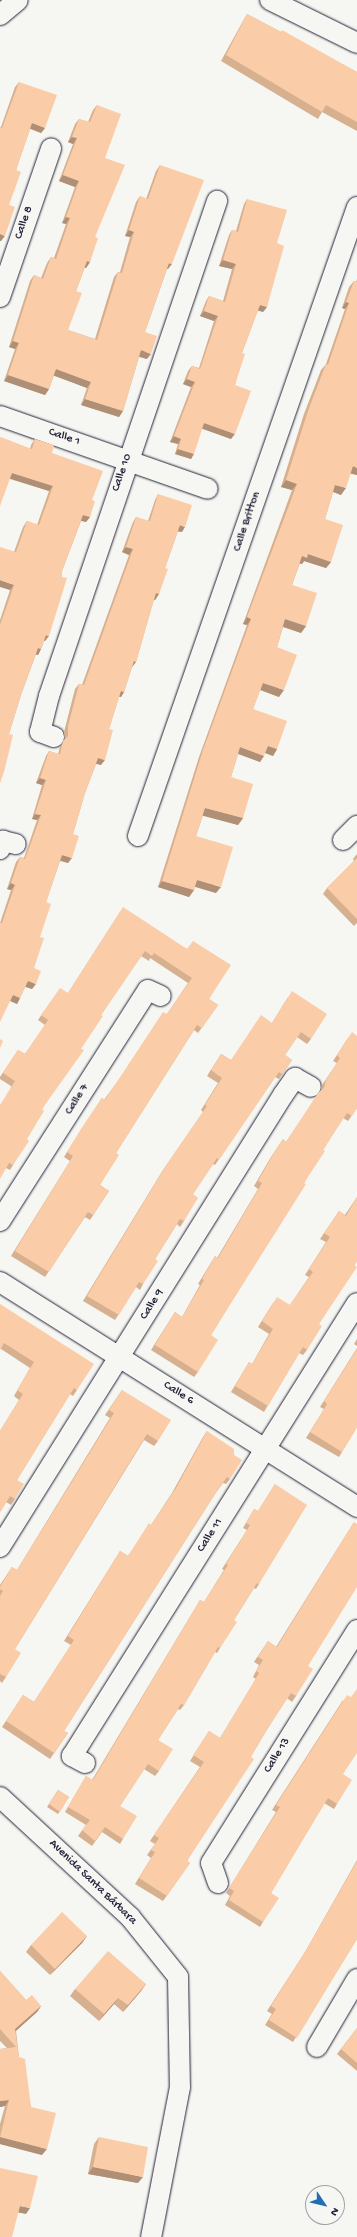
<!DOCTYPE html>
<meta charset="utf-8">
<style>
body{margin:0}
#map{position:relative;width:357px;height:2237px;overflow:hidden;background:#f6f6f2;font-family:"Gochi Hand",sans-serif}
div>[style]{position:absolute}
.roads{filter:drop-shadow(0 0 1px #22223b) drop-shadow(0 0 1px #22223b)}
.minor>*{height:20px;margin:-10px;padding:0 10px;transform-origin:10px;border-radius:10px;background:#f6f6f2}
.wall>*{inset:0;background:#d7b090}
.shaded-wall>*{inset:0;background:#af9076}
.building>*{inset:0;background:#facda8}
span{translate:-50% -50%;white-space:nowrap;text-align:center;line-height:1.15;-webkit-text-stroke:3.5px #f6f6f2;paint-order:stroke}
.street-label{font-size:12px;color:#22223b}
.north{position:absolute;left:305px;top:2185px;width:40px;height:40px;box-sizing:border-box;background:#f6f6f2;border:1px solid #a1a1a9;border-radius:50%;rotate:125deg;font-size:11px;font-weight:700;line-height:16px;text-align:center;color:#22223b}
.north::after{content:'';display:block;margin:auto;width:14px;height:18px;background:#1f6fb2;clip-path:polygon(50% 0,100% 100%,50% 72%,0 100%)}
</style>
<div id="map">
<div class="roads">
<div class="minor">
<i style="left:270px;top:0;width:97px;rotate:26.3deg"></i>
<i style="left:0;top:15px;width:23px;rotate:-40deg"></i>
<i style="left:0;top:297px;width:157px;rotate:-71deg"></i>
<i style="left:0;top:416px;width:220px;rotate:19.3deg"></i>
<i style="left:54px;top:737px;width:15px;rotate:-160deg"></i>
<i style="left:40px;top:732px;width:37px;rotate:-76deg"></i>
<i style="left:49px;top:696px;width:523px;rotate:-71.25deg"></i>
<i style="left:138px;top:836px;width:666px;rotate:-70.8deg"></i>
<i style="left:343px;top:840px;width:20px;rotate:-45deg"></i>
<i style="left:0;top:849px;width:9px;rotate:-69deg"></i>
<i style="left:3px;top:841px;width:13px;rotate:13deg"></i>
<i style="left:0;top:1221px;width:274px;rotate:-57.4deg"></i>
<i style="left:148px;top:990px;width:14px;rotate:25deg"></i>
<i style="left:0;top:1282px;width:422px;rotate:32.2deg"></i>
<i style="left:0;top:1547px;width:533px;rotate:-57.95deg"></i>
<i style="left:283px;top:1095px;width:21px;rotate:-55deg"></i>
<i style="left:295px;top:1078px;width:18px;rotate:29deg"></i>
<i style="left:85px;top:1763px;width:15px;rotate:-152deg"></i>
<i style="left:72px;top:1756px;width:535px;rotate:-57.82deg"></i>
<i style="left:0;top:1797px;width:177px;rotate:42.7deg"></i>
<i style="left:130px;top:1917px;width:77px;rotate:51.3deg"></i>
<i style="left:178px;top:1977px;width:110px;rotate:89deg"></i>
<i style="left:180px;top:2087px;width:153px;rotate:100.9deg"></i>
<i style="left:218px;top:1883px;width:21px;rotate:-109deg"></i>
<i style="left:211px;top:1863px;width:275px;rotate:-57.9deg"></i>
<i style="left:317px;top:2047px;width:79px;rotate:-59.5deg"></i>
</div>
</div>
<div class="wall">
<i style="clip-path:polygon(247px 14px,357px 72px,357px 131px,322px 112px,318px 119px,221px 61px,243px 21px)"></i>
<i style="clip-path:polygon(19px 82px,45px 128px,41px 133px,30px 129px,16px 170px,9px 205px,1px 241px,0 241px,0 127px,1px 127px,15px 87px)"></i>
<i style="clip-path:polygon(97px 105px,105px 158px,95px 237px,90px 262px,86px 268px,85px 267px,76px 291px,68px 330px,95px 339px,114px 277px,118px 272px,120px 272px,130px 237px,125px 236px,136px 202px,140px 196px,146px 199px,156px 171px,160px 165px,168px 269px,167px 269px,145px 332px,147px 359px,139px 357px,123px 411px,119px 417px,81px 405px,87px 388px,54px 375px,49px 389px,45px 395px,4px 381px,15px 349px,9px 347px,30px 281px,34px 275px,41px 278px,47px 263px,51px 257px,54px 258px,66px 224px,62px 223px,75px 187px,59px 181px,73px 144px,68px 142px,75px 124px,79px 119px,88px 122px,93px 110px)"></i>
<i style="clip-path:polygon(247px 199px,277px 243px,267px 307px,263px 312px,258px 310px,242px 353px,235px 385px,231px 439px,202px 428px,191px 459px,175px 454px,178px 444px,170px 442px,191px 387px,183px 384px,188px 371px,192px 366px,199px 368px,214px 321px,200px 316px,206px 301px,209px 296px,223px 301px,232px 269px,219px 266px,229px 235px,232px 230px,236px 231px,244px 204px)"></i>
<i style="clip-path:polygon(357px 279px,357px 475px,350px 473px,341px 495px,333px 492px,325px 519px,331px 562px,326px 568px,304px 561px,302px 564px,300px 563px,292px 585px,306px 626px,301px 633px,283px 627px,277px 647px,279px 697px,260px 690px,253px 709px,277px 749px,273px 756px,265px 753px,260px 762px,238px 754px,231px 777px,243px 818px,238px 825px,203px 815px,196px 836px,216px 893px,195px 887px,194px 890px,189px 897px,158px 887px,199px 757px,247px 625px,243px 624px,292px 490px,281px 487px,304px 414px,321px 370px,326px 364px,345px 309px,342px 308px,349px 287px,354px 281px,356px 282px)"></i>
<i style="clip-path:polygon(0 437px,30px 449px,31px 445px,35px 439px,52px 453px,92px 500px,90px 517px,86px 522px,81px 521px,62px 571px,45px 641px,44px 641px,41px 649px,38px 655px,36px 654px,21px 695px,9px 734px,0 783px,0 620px,10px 590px,14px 552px,23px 527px,27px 521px,37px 525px,49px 491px,10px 479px)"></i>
<i style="clip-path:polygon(158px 494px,182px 532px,178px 531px,165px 568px,159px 594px,155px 600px,154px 599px,136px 662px,132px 667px,124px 692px,121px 697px,119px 697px,109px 729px,101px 765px,96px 764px,85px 793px,73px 834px,68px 863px,60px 861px,46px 902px,34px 968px,32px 989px,25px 987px,20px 998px,17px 1004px,11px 1001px,0 923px,11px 890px,7px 889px,16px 862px,20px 857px,24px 858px,37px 820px,32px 819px,42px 785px,36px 783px,46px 756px,49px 751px,58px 754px,60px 747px,65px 740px,64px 732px,75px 689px,79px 684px,82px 685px,129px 555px,122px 552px,133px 522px,136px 517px,148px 521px,155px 500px)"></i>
<i style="clip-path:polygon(357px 854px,357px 923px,354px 926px,323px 894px,327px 888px,354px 861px,353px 859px)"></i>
<i style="clip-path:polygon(120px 912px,187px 949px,209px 999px,218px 1005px,198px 1033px,194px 1030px,116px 1153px,100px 1185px,109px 1191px,90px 1220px,85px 1217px,45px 1277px,11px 1256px,70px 1161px,64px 1157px,82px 1128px,102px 1098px,104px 1100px,167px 1014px,188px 983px,150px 958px,149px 961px,141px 956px,101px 1015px,42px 1109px,13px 1165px,10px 1170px,6px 1168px,11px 1086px,0 1079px,0 1077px,18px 1050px,25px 1054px,45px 1025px,38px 1020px,45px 1010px,68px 993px)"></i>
<i style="clip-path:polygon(288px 997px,311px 1039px,307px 1044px,297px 1037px,285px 1055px,292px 1060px,279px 1079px,275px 1077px,215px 1165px,213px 1164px,193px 1194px,184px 1221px,180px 1227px,177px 1224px,155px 1259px,143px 1284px,140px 1290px,136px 1287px,115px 1320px,83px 1301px,163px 1170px,203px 1112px,201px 1110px,218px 1083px,207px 1076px,221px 1054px,231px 1060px,272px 1023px)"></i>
<i style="clip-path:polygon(348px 1038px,357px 1108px,348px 1121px,343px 1118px,323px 1150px,304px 1183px,211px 1335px,198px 1372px,194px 1377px,151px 1350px,175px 1312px,182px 1317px,200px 1285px,198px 1284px,215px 1256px,217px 1258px,258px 1189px,254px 1186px,271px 1157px,283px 1139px,286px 1142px,321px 1090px,322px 1085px,337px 1063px,333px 1061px)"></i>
<i style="clip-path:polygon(357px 1197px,357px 1261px,319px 1324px,307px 1350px,303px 1355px,299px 1353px,264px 1412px,231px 1392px,249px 1362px,252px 1364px,269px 1334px,258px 1327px,273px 1303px,290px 1305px,309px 1277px,305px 1275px,326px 1242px,320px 1239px,339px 1211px,345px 1215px)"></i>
<i style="clip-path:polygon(0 1304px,77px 1390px,73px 1396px,70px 1394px,17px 1480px,15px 1499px,11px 1505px,6px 1502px,0 1512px,0 1431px,19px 1400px,14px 1396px,30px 1368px,1px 1349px)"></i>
<i style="clip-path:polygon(357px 1339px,357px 1346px,354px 1344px)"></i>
<i style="clip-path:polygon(357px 1348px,357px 1427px,339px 1457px,306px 1438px,324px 1409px,320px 1407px)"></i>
<i style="clip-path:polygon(122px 1390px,158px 1441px,154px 1446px,144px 1440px,15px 1649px,6px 1677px,2px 1683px,0 1681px,0 1585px,12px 1567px,17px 1570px,110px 1418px,105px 1415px)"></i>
<i style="clip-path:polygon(207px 1431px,230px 1479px,226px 1484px,223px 1483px,215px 1494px,64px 1731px,68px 1733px,50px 1759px,2px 1727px,23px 1695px,34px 1702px,71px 1645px,64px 1641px,117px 1556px,120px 1551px,128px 1556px,151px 1525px,172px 1493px,203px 1437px)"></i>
<i style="clip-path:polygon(275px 1484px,259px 1584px,256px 1589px,254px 1588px,234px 1620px,220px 1648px,217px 1653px,215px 1652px,184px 1705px,180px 1710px,178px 1709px,158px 1740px,159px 1771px,155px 1776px,144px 1769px,120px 1806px,123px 1839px,120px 1844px,102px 1832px,92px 1846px,78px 1836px,86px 1825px,65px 1812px,86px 1776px,92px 1780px,200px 1600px,204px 1602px,224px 1570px,222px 1569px,247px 1530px,243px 1528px,254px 1509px,258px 1511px)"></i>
<i style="clip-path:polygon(354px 1522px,308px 1666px,296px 1696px,292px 1702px,287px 1698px,268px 1728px,187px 1861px,190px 1863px,163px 1901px,135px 1884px,151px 1858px,147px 1855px,155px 1844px,150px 1841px,200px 1767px,190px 1761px,209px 1731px,220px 1738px,256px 1679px,253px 1677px,259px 1665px,254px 1662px,268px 1641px,276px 1647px)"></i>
<i style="clip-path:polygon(343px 1700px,343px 1774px,337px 1804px,334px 1809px,324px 1803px,271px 1893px,263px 1922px,260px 1927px,225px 1905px,230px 1896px,226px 1893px,276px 1812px,272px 1810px)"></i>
<i style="clip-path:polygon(58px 1790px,69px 1797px,58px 1814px,47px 1807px)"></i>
<i style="clip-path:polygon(357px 1860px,357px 1939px,293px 2042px,265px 2025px,272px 2014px,267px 2011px,305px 1952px)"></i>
<i style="clip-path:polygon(87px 1936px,82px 1943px,50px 1975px,26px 1952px,31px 1945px)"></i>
<i style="clip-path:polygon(0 1971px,26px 2000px,41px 2006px,37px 2012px,16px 2031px,19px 2057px,31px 2107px,42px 2155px,0 2144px,0 2124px,5px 2106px,0 2107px,0 2049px,7px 2048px,0 2041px)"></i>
<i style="clip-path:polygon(146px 1984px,141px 1991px,123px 2012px,114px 2004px,99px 2021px,70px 1996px,75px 1989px)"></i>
<i style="clip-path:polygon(357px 2028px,357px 2071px,337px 2054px)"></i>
<i style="clip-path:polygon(99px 2137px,138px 2183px,88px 2174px,94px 2144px)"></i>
</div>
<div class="shaded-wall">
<i style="clip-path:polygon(32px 123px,45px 128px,41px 133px,29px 128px)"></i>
<i style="clip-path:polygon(72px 137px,77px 138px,73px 144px,68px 142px)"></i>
<i style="clip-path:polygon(63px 175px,79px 181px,75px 187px,59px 181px)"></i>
<i style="clip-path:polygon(66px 217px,70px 218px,66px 224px,62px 223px)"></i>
<i style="clip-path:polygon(129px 230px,134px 232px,130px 237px,125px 236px)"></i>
<i style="clip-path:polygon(0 234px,5px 236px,1px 241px,0 241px)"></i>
<i style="clip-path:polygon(223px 260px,236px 264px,232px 269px,219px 266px)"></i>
<i style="clip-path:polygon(87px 261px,90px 262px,86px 268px,83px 267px)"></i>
<i style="clip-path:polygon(169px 263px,172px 264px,168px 269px,165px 269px)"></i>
<i style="clip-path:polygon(346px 302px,349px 303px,345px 309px,342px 308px)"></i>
<i style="clip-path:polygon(260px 305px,267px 307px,263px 312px,256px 310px)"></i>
<i style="clip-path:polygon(204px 311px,218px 316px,214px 321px,200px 316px)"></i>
<i style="clip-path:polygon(13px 341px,19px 343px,15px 349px,9px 347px)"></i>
<i style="clip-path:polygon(141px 350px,151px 354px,147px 359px,137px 356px)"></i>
<i style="clip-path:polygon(56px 369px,91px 382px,87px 388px,52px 375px)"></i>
<i style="clip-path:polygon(8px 375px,49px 389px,45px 395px,4px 381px)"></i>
<i style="clip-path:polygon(187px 379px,195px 382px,191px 387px,183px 384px)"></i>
<i style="clip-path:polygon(85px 399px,123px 411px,119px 417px,81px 405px)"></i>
<i style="clip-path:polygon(204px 423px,235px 434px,231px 439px,200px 428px)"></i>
<i style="clip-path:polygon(174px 436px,181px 439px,178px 444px,170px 442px)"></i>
<i style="clip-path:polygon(178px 449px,194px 454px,191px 459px,175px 454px)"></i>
<i style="clip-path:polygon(353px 466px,357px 468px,357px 475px,348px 473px)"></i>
<i style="clip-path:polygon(12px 473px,53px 486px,49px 491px,8px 478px)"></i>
<i style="clip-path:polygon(286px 480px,297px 484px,292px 490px,281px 487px)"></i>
<i style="clip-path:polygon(335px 485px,346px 488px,341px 495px,331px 491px)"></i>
<i style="clip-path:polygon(83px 515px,90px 517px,86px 522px,79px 520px)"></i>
<i style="clip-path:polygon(180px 525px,185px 527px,182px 532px,176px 531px)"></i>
<i style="clip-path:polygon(126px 547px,133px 549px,129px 555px,122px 552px)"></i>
<i style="clip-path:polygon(308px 554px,331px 562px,326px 568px,304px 561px,302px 564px,298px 563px,302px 556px)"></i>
<i style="clip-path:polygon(0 580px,14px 585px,10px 590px,0 587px)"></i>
<i style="clip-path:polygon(156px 593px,159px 594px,155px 600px,152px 599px)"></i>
<i style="clip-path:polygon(247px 617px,251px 619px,247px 625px,243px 624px)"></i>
<i style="clip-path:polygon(285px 619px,306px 626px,301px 633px,281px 626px)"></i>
<i style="clip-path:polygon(46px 635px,49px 636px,45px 641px,42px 640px)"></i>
<i style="clip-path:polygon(38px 648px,41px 649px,38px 655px,34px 654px)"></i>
<i style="clip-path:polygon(134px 661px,136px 662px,132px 667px,130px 666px)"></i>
<i style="clip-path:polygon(263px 683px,284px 690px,279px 697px,258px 689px)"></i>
<i style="clip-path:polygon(121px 691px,124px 692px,121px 697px,117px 696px)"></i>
<i style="clip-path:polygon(268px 746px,277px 749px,273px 756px,263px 752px)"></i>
<i style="clip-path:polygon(240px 747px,264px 756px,260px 762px,236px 753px)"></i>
<i style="clip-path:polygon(98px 758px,105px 760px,101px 765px,94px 763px)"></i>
<i style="clip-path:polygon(40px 778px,46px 780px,42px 785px,36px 783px)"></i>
<i style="clip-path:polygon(205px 808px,243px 818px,238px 825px,200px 815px)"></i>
<i style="clip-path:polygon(35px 814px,41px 815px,37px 820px,32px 819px)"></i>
<i style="clip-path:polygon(62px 855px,72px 858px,68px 863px,59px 860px)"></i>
<i style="clip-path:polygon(197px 880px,221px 887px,216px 893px,193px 886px)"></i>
<i style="clip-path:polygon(162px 881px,194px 890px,189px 897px,158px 887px)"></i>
<i style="clip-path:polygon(11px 883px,15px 885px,11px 890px,7px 889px)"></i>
<i style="clip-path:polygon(28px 981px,36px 984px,32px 989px,24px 986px)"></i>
<i style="clip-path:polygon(13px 995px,20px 998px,17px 1004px,10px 1001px)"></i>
<i style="clip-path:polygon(87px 1936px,82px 1943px,50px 1975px,55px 1969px)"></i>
<i style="clip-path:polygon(146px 1984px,141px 1991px,123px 2012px,128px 2005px)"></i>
<i style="clip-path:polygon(118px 1998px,114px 2004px,99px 2021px,104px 2014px)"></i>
<i style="clip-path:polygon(41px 2006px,37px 2012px,11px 2035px,15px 2029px)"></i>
<i style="clip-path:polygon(9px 2100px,5px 2106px,0 2107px,0 2101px)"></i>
<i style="clip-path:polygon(0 2137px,47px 2149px,42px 2155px,0 2144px)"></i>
<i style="clip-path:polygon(93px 2167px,143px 2177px,138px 2183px,88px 2174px)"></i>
<i style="clip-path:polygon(20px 2206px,30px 2208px,26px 2214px,16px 2212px)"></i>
</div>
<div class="building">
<i style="clip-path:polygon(247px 14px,281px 32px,282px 30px,357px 72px,357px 122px,326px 105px,322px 112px,226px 55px)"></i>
<i style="clip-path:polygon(19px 82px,57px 95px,45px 128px,32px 123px,16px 170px,21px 172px,9px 205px,15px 207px,5px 236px,0 234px,0 127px,2px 128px)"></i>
<i style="clip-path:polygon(97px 105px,121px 114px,105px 158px,125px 165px,95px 237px,98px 238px,90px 262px,87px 261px,76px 291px,82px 293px,68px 330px,97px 340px,118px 272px,122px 273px,134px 232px,129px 230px,140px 196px,148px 199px,160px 165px,204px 180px,172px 264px,169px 263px,145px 332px,157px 336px,151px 354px,141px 350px,123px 411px,85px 399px,91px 382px,56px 369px,49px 389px,8px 375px,19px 343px,13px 341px,34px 275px,43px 279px,51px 257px,56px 259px,70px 218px,66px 217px,79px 181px,63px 175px,77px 138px,72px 137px,79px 119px,90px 122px)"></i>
<i style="clip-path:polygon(247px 199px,287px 210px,277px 243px,284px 246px,267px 307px,260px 305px,242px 353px,245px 354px,235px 385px,251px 391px,235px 434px,204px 423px,194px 454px,178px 449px,181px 439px,174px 436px,195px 382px,187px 379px,192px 366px,200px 369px,218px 316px,204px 311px,209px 296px,225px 302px,236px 264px,223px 260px,232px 230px,238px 232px)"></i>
<i style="clip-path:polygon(354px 281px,357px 282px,357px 468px,353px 466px,346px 488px,335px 485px,325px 519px,343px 525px,331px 562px,308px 554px,307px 558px,302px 556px,292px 585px,317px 593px,306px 626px,285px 619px,277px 647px,297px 655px,284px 690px,263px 683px,253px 709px,287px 721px,277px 749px,268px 746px,264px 756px,240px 747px,231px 777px,253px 784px,243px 818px,205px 808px,196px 836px,233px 847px,221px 887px,197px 880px,194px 890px,162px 881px,203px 750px,251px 619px,247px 617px,297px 484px,286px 480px,309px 408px,326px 364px,328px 365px,349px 303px,346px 302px)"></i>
<i style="clip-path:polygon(0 437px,32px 449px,35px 439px,54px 445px,52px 453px,103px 471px,92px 500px,95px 501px,90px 517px,83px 515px,62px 571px,62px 577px,67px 578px,49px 636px,46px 635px,41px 649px,38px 648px,21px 695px,9px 734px,13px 735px,4px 772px,0 783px,0 625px,14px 585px,0 580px,0 547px,16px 552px,27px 521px,39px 525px,53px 486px,12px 473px,0 506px)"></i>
<i style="clip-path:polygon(158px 494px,192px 505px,185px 527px,180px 525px,165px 568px,168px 569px,159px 594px,156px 593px,136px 662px,134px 661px,124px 692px,121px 691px,109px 729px,113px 730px,105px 760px,98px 758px,85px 793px,73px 834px,79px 836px,72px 858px,62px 855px,46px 902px,51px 904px,40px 937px,44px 938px,34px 968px,41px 971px,36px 984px,28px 981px,20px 998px,13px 995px,0 1022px,0 923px,2px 923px,15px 885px,11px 883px,20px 857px,25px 859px,41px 815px,35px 814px,46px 780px,40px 778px,49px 751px,60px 754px,63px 741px,68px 736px,68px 726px,79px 684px,84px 685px,133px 549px,126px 547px,136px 517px,150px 521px)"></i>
<i style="clip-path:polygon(357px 858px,357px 919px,327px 888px)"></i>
<i style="clip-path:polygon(123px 907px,187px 949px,193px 941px,231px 965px,209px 999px,218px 1005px,202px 1028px,197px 1025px,116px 1153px,119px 1155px,100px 1185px,109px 1191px,93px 1215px,88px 1212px,49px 1272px,15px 1251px,73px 1156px,67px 1152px,85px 1123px,102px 1098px,105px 1100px,163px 1012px,167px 1014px,192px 978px,154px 953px,152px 956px,145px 951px,101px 1015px,103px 1016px,81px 1049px,84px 1050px,42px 1109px,44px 1111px,27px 1139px,29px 1141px,13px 1165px,9px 1163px,0 1179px,0 1105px,15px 1081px,3px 1073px,18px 1050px,25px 1054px,48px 1020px,41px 1015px,48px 1005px,60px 988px,68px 993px)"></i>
<i style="clip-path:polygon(292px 991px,327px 1014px,311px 1039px,301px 1032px,285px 1055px,292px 1060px,282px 1074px,279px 1072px,219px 1160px,217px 1158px,193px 1194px,198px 1198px,184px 1221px,180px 1219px,155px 1259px,158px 1261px,143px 1284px,139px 1282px,119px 1315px,87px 1296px,167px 1164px,207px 1106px,205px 1105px,222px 1078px,211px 1070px,221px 1054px,231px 1060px,261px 1015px,272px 1023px)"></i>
<i style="clip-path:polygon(352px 1032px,357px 1036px,357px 1108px,352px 1116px,347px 1113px,323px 1150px,325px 1151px,304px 1183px,306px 1184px,211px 1335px,218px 1340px,198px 1372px,155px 1345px,175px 1312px,182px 1317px,204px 1280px,202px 1279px,215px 1256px,218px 1258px,262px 1183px,258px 1181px,275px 1151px,283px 1139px,286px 1142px,318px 1093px,324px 1088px,326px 1080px,340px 1058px,337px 1055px)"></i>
<i style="clip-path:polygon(0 1039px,3px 1041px,0 1048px)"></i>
<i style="clip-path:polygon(357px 1197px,357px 1261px,354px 1265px,357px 1267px,319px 1324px,322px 1326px,307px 1350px,303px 1347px,268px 1406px,235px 1386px,249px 1362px,252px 1364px,273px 1329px,262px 1321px,277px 1297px,290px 1305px,313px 1272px,309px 1269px,330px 1237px,324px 1233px,339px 1211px,346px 1216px)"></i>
<i style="clip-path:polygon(0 1304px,94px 1364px,77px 1390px,74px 1388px,17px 1480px,24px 1484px,15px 1499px,10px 1496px,1px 1511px,0 1510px,0 1431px,23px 1394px,17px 1390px,34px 1362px,4px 1343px,0 1350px)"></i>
<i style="clip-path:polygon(357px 1349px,357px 1427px,342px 1452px,310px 1432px,327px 1404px,324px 1401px)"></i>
<i style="clip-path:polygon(122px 1390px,171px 1420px,158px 1441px,147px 1434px,15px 1649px,21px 1653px,6px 1677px,0 1674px,0 1596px,3px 1591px,0 1589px,0 1587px,12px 1567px,17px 1570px,76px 1475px,114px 1413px,109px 1410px)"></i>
<i style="clip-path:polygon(207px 1431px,234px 1449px,234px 1455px,242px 1460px,230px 1479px,227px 1477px,215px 1494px,64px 1731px,68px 1733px,54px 1753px,6px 1721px,23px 1695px,34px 1702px,74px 1640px,68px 1636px,120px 1551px,128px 1556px,149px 1523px,151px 1525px,176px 1488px)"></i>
<i style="clip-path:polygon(275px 1484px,307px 1505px,259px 1584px,257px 1583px,234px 1620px,237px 1622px,220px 1648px,218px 1647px,184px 1705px,181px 1704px,158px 1740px,173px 1749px,159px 1771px,148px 1764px,120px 1806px,137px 1816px,123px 1839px,105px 1827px,95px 1841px,82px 1830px,90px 1820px,68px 1807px,86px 1776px,93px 1780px,200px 1600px,204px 1602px,228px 1565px,226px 1564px,250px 1525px,246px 1523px,254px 1509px,258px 1511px)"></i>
<i style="clip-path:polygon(354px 1522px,357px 1524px,357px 1587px,308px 1666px,313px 1669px,296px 1696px,291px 1693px,268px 1728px,251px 1757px,254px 1759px,187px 1861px,190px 1863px,167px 1896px,139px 1878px,155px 1852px,151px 1850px,159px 1838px,154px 1835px,204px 1762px,193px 1755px,209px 1731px,220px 1738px,259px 1673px,256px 1671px,263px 1660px,258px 1657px,268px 1641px,277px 1647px)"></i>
<i style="clip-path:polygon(357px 1689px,357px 1753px,343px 1774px,352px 1780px,337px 1804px,328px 1798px,271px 1893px,279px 1898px,263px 1922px,229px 1900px,234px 1891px,229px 1888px,280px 1807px,276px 1805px,347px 1695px,351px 1697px)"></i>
<i style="clip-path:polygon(58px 1790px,69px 1797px,60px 1812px,49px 1804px)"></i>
<i style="clip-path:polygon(357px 1861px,357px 1939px,297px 2038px,269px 2020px,276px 2009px,271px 2006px,308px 1947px)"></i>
<i style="clip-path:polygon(62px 1912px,87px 1936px,55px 1969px,31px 1945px)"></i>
<i style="clip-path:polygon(108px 1951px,146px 1984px,128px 2005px,118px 1998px,104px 2014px,75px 1989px)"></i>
<i style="clip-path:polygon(0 1971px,26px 2000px,32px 1995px,41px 2006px,15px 2029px,19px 2057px,25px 2059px,31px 2107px,56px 2113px,47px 2149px,0 2137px,9px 2100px,0 2101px,0 2049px,16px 2047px,0 2029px)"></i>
<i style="clip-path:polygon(357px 2028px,357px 2063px,341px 2049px)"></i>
<i style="clip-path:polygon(99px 2137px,148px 2147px,143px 2177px,93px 2167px)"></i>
<i style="clip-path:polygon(0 2168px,38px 2176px,30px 2208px,20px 2206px,12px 2237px,0 2237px)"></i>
</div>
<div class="street-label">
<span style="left:25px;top:223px;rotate:-71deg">Calle 8</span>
<span style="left:64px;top:438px;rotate:19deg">Calle 1</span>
<span style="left:123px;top:473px;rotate:-71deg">Calle 10</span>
<span style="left:248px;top:522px;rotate:-71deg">Calle Britton</span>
<span style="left:78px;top:1100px;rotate:-57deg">Calle 7</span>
<span style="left:153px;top:1305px;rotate:-58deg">Calle 9</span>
<span style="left:178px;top:1394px;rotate:32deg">Calle 6</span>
<span style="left:211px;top:1536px;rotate:-58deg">Calle 11</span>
<span style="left:278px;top:1756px;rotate:-58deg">Calle 13</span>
<span style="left:92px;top:1883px;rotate:44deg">Avenida Santa Bárbara</span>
</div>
<div class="north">N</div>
</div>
